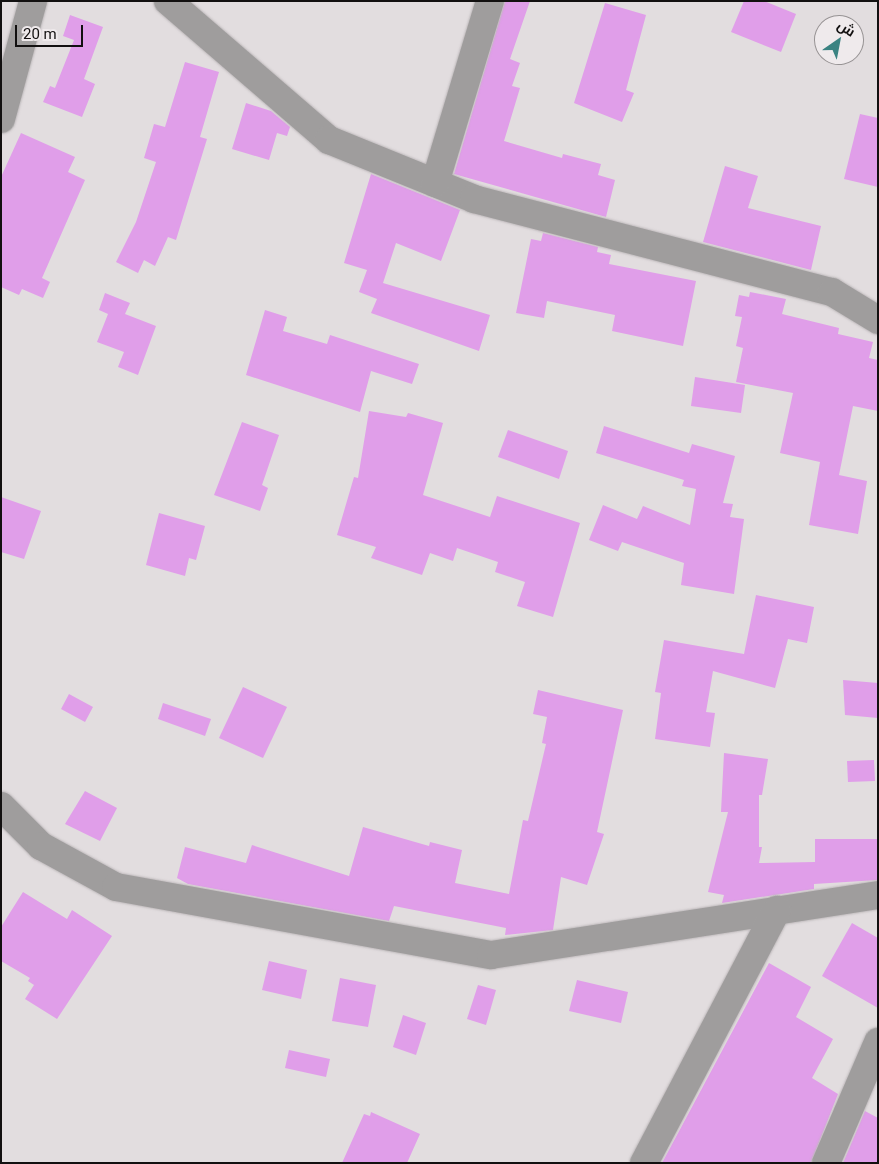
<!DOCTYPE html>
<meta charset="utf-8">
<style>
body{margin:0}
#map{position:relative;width:879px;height:1164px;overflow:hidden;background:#e2dddf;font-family:Roboto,Cairo,sans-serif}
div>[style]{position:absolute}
.building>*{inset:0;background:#e09ee9}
.roads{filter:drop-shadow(0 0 1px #bdb8ba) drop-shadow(0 0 1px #bdb8ba)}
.minor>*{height:28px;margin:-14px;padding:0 14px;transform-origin:14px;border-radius:14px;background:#9f9d9d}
span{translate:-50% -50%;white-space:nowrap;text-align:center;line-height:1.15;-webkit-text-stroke:4.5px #efeaec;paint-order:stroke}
.frame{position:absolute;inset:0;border:2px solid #121010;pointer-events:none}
.north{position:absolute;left:814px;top:15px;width:50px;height:50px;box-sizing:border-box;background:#efeaec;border:1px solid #979394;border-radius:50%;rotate:33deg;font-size:14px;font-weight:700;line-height:20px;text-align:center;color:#121010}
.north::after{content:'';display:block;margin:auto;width:18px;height:22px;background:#3a8281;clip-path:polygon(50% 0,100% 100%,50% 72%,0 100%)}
.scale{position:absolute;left:15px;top:25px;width:68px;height:22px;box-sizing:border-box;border:2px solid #121010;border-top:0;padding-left:6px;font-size:15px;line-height:18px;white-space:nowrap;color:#121010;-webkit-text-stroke:4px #efeaec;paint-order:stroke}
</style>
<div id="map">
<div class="building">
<i style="clip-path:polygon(505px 1px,530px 1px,510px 59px,520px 63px,512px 86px,520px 88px,504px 141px,562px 158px,563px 154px,601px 164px,598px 175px,615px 180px,606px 217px,454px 174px)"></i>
<i style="clip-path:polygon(744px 1px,764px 1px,796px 14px,781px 52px,731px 32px)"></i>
<i style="clip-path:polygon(605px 3px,646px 15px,626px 90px,634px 93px,622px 122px,574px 103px)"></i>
<i style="clip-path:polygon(70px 15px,103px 27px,84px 79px,95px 84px,82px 117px,43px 102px,50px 86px,55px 88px,74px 40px,63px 36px)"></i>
<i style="clip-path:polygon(185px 62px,219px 72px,200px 137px,207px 139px,176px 240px,168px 237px,155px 266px,144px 260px,138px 273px,116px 262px,136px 222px,156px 162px,144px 158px,154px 124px,165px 127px)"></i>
<i style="clip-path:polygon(246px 103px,271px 111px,290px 127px,287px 136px,277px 133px,269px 160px,232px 149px)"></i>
<i style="clip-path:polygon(860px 114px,878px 118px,878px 187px,844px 179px)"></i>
<i style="clip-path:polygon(21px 133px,75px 157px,68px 172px,85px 180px,42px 278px,50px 282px,43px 298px,22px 289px,19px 295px,1px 287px,1px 177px)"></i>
<i style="clip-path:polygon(725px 166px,758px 176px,748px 208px,821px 226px,811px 270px,703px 242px)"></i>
<i style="clip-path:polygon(371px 174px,460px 210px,441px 261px,396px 243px,383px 283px,490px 315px,479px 351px,371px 313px,377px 299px,359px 292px,367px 270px,344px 263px)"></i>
<i style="clip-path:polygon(543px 233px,598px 247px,597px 252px,611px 255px,609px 264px,696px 281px,683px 346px,612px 331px,615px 315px,547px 301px,544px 318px,516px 313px,531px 239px,541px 241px)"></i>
<i style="clip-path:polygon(750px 292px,786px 299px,782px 314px,839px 328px,838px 334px,873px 342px,869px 358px,878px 360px,878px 411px,853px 406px,839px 475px,867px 481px,858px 534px,809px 525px,820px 462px,780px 453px,793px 393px,736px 382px,743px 348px,736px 346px,742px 317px,735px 316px,739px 295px,749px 297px)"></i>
<i style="clip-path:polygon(105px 293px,130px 303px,125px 314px,156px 326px,138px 375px,118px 367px,124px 352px,97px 342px,108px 314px,99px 310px)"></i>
<i style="clip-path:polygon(265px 310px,287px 317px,283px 331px,327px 344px,330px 335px,419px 364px,412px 384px,371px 371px,360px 412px,246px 375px)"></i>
<i style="clip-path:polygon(695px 377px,745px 385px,741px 413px,691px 406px)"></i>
<i style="clip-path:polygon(369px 411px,406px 417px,408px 413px,443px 423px,423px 495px,490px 517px,497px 496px,580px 523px,553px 617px,517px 606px,525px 582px,495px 572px,498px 562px,457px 548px,453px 561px,430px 553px,422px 575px,371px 558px,376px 547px,337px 535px,354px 477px,358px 478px)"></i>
<i style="clip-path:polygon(242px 422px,279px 435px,262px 485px,268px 488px,260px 511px,214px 495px)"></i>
<i style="clip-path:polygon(604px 426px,689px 453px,692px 444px,735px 456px,723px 503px,733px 504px,730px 517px,744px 519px,734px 594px,681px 585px,684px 563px,622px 542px,618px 551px,589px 540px,603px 505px,637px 519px,643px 506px,690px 525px,696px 489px,682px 486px,684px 480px,596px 453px)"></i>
<i style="clip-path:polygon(508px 430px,568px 451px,559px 479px,498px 457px)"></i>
<i style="clip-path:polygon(1px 497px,41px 511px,24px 559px,1px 552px)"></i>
<i style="clip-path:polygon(159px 513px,205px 526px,196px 560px,189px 558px,185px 576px,146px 565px)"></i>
<i style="clip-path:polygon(756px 595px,814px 607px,807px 643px,788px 639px,775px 688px,713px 671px,706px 712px,715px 713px,710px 747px,655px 739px,661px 693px,655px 692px,664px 640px,744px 654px)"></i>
<i style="clip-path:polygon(843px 680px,878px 683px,878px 718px,845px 715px)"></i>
<i style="clip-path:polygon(243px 687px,287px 707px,263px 758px,219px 738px)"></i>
<i style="clip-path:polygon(538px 690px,623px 710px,597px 832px,604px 834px,587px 885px,561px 877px,553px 930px,505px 935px,506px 928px,394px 906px,389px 921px,188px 884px,177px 878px,185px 847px,246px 863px,252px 845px,349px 876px,363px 827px,429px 846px,430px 842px,462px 850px,455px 883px,509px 894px,523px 820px,528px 821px,546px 744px,542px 743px,547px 717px,533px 714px)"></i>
<i style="clip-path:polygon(69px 694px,93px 707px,85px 722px,61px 709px)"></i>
<i style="clip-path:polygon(163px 703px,211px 719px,205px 736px,158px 719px)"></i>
<i style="clip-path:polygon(724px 753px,768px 759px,762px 795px,759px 795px,759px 847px,762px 847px,759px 863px,815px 862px,815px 839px,878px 839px,878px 880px,814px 884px,814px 889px,722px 903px,724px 895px,708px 892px,728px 812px,721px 812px)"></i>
<i style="clip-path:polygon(874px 760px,875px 781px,848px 782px,847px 761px)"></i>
<i style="clip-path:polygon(85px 791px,117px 808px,100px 841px,65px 824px)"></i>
<i style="clip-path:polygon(23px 892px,67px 919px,72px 910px,112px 936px,57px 1019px,25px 999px,34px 985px,28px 981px,30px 978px,1px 961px,1px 927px)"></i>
<i style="clip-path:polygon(852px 923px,878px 938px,878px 1008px,822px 976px)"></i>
<i style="clip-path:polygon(269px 961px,307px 970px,301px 999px,262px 990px)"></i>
<i style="clip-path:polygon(769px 963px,811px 987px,796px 1017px,833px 1039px,812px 1078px,838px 1094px,811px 1163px,662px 1163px)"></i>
<i style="clip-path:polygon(340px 978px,376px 985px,368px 1027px,332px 1021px)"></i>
<i style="clip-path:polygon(577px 980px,628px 992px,621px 1023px,569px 1011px)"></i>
<i style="clip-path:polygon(478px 985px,496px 990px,486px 1025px,467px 1019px)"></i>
<i style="clip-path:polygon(403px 1015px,426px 1023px,416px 1055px,393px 1047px)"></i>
<i style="clip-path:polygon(289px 1050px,330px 1059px,326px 1077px,285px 1068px)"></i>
<i style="clip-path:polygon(865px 1111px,878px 1118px,878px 1163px,843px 1163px)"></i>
<i style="clip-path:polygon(371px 1112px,420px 1134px,407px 1163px,342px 1163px,364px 1114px,370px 1116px)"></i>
</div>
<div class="roads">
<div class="minor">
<i style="left:168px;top:1px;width:213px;rotate:40.8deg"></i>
<i style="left:329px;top:140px;width:157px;rotate:22.1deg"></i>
<i style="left:474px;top:199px;width:370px;rotate:14.6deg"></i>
<i style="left:832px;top:292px;width:54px;rotate:31.3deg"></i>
<i style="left:1px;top:119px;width:122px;rotate:-74.8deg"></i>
<i style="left:435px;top:183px;width:190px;rotate:-73.2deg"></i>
<i style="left:1px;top:806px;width:57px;rotate:45deg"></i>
<i style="left:41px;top:846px;width:85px;rotate:28.7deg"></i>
<i style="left:116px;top:887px;width:381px;rotate:10.3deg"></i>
<i style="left:491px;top:955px;width:392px;rotate:-8.8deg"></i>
<i style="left:644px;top:1163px;width:286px;rotate:-62.3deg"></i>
<i style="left:826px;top:1163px;width:132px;rotate:-66.7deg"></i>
</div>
</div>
<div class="frame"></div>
<div class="north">ش</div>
<div class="scale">20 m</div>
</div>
